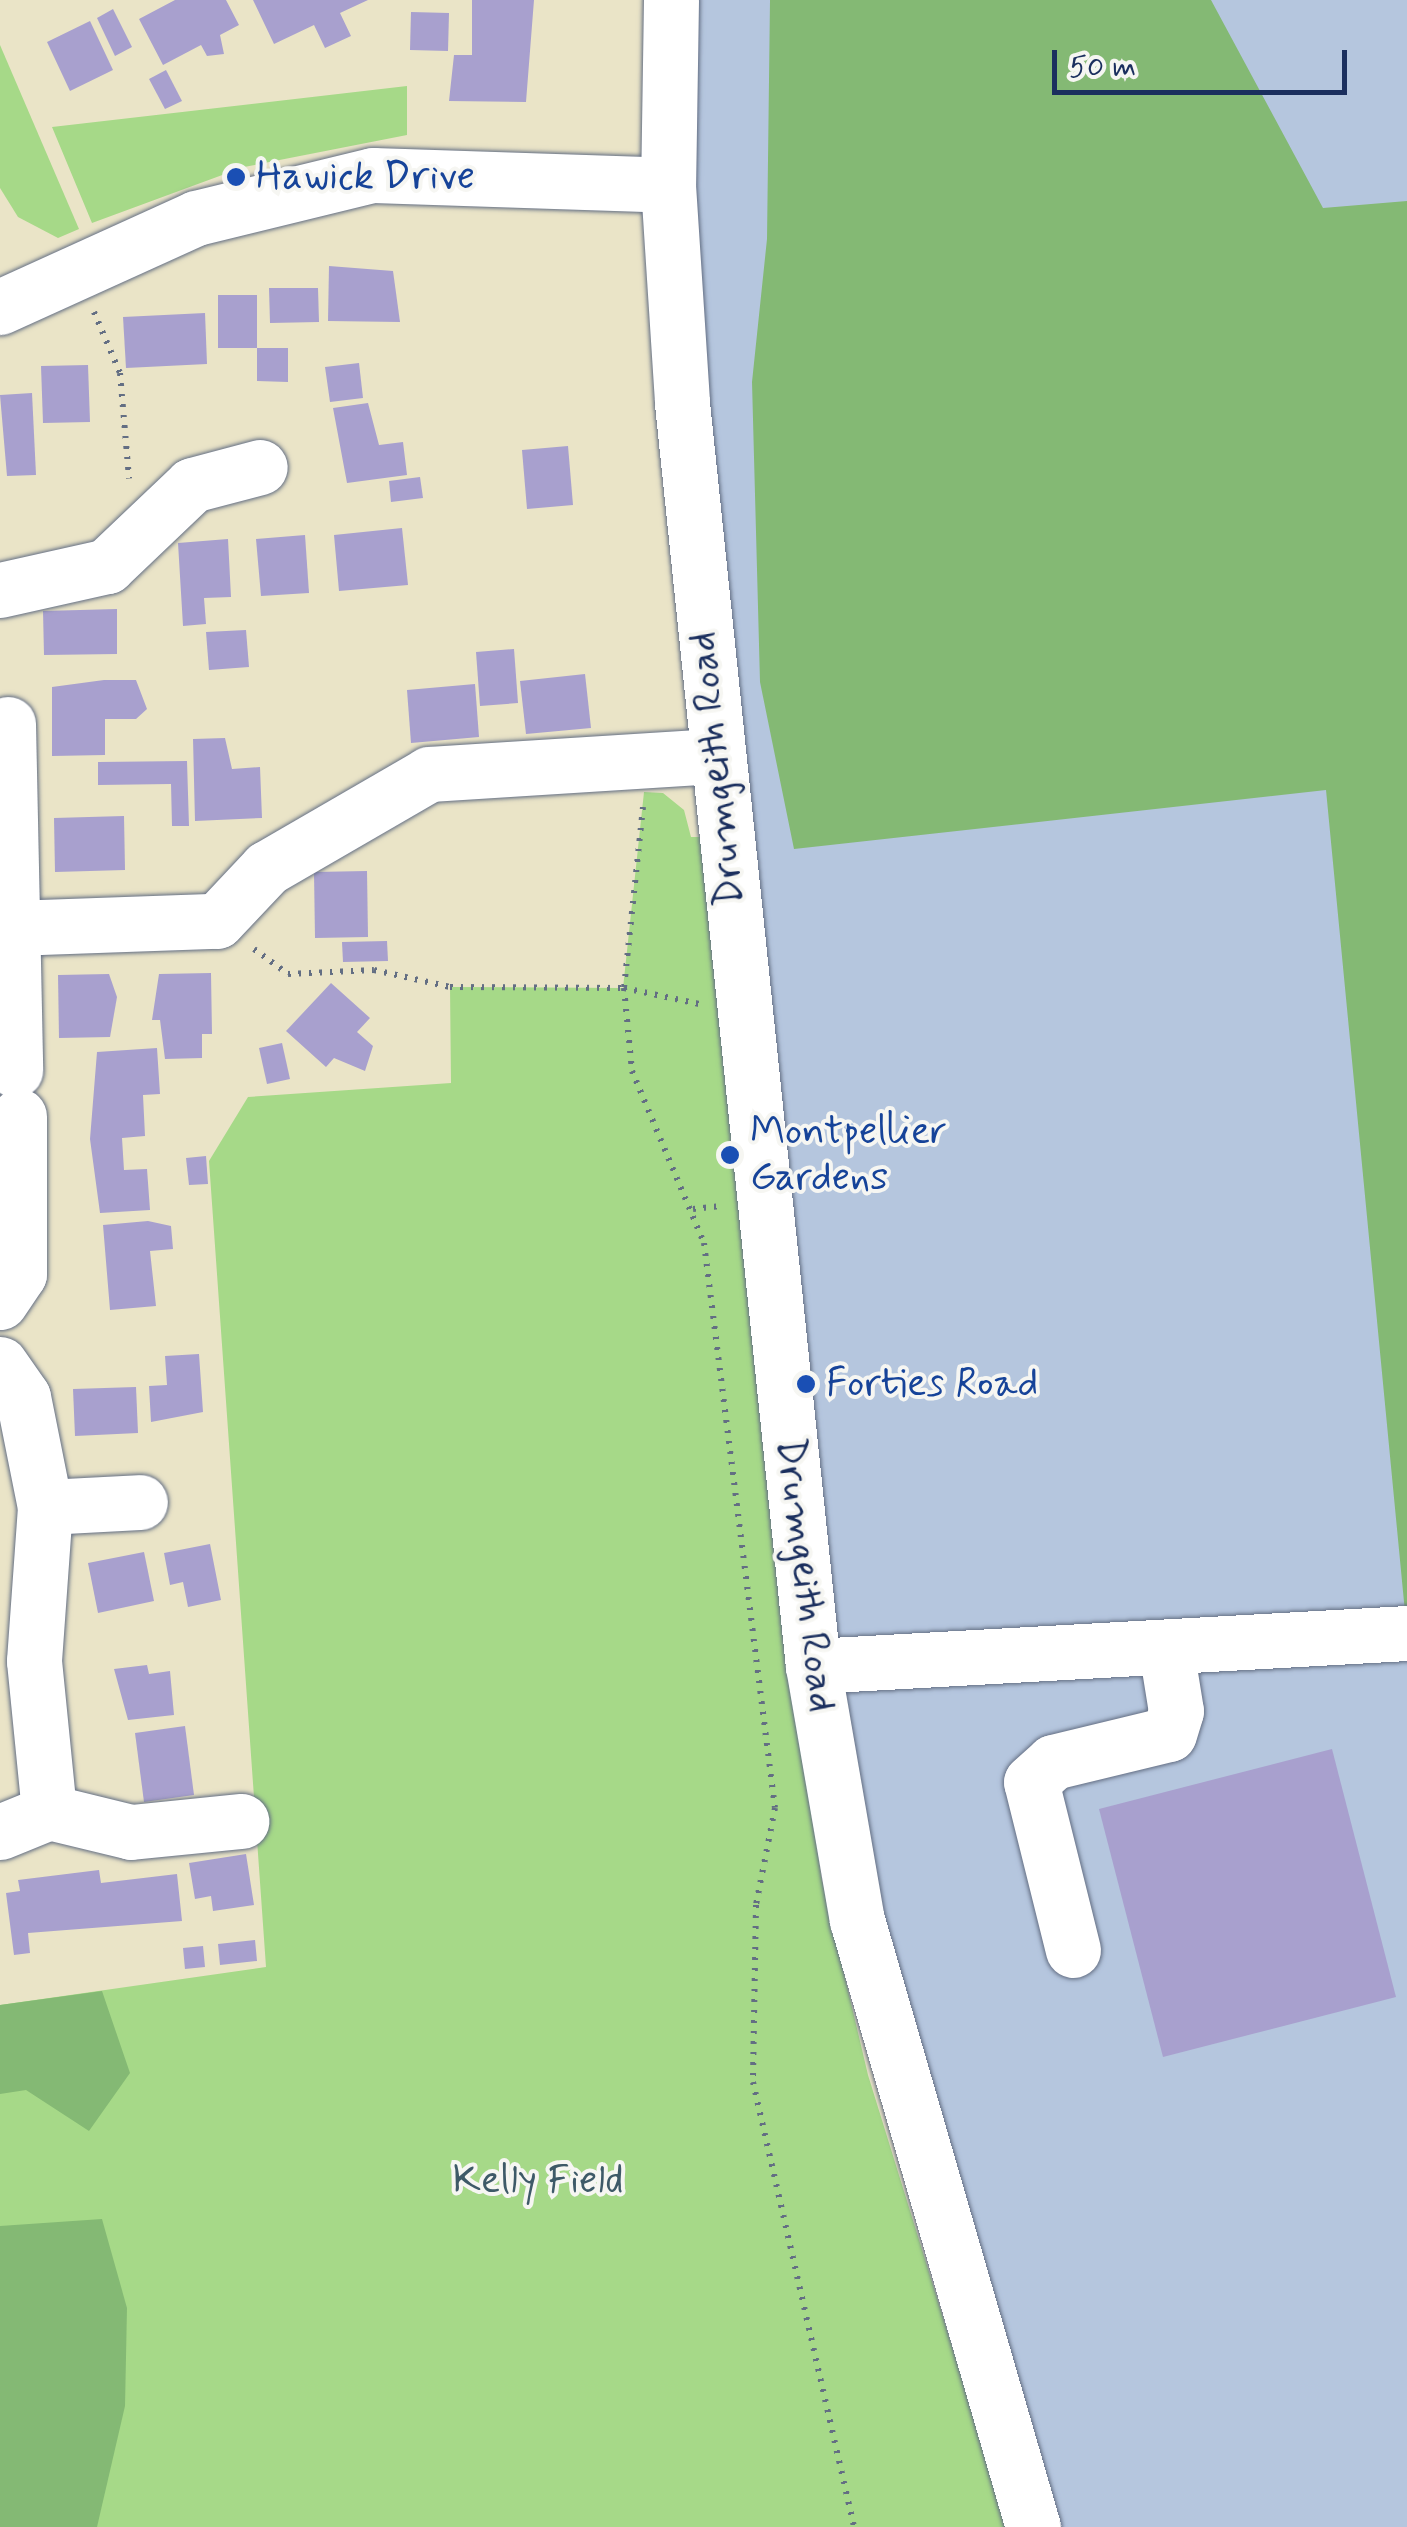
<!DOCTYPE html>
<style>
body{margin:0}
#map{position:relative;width:1407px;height:2527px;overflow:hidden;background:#eae4c7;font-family:Mynerve,sans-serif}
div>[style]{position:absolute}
.industrial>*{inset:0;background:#b5c6de}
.green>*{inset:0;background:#a6d988}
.forest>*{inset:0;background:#84b974}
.building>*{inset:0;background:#a8a0ce}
.path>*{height:6px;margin-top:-3px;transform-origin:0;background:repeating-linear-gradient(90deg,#636e83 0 2.5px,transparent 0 10.5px)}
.roads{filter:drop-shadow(0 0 2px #636e83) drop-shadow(0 0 2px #636e83)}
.minor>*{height:55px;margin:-27.5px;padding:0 27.5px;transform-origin:27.5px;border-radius:27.5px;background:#fff}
.major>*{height:55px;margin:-27.5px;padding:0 27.5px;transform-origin:27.5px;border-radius:27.5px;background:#fff}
.dots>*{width:28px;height:28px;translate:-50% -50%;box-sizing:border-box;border:5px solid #f6f6f2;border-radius:50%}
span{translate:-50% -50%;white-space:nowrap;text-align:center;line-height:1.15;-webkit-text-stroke:8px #f6f6f2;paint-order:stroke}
.transit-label{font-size:40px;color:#164399}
.left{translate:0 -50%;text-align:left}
.street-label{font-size:40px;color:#1b2f5e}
.park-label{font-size:40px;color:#3e5a68}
.scale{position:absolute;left:1052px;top:50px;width:295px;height:45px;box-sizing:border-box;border:5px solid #1b2f5e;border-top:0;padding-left:12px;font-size:30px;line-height:35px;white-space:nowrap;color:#1b2f5e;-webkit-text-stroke:8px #f6f6f2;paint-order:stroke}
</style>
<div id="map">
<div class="industrial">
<i style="clip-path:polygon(671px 0,1407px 0,1407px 2527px,1033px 2527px,813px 1666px)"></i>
</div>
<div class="green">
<i style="clip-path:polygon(0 45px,79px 229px,58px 238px,18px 217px,0 188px)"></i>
<i style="clip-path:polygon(407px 86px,407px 135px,244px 167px,92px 223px,52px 127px)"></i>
<i style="clip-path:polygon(644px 792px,663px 793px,684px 810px,691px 837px,700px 837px,821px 1876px,868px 2075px,1008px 2527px,0 2527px,0 2005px,266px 1967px,209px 1161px,248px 1097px,451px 1083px,450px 987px,623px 988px)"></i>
</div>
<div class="forest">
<i style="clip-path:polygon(770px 0,1211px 0,1323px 208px,1407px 201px,1407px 1633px,1326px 790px,794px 849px,760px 682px,752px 382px,767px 239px)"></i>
<i style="clip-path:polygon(102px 1991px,130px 2073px,89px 2131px,26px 2090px,0 2094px,0 2005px)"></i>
<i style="clip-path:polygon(102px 2219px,127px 2308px,125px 2406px,97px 2527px,0 2527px,0 2226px)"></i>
</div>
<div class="building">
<i style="clip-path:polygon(175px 0,226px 0,239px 25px,220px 35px,224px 54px,207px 56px,201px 45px,163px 65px,139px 19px)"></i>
<i style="clip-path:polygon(253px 0,368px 0,340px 13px,351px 36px,325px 48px,314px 25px,274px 44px)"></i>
<i style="clip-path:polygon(472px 0,534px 0,526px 102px,449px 101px,454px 55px,472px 55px)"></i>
<i style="clip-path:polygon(113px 9px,132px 47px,115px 56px,97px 18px)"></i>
<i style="clip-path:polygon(411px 12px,449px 13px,448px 51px,410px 50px)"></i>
<i style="clip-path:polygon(90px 21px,113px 70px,70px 91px,47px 42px)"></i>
<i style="clip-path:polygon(166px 70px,182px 101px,165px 109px,149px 79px)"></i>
<i style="clip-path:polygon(329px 266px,393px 271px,400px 322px,328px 321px)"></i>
<i style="clip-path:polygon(269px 288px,318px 288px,319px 322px,270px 323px)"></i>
<i style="clip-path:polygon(218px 295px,257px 295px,257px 348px,218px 348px)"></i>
<i style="clip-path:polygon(205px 313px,207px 364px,126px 368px,123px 317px)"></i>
<i style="clip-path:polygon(257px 348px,288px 348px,288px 382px,257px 381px)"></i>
<i style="clip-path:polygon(359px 363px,363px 398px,330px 402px,325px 367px)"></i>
<i style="clip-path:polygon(88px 365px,90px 422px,43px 423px,41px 366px)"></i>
<i style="clip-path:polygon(32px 393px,36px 475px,7px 476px,0 395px)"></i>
<i style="clip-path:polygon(368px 403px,379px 445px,403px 442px,407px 475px,347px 483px,333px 408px)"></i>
<i style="clip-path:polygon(568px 446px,573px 505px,527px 509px,522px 450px)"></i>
<i style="clip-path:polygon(420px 477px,423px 498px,391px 502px,389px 481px)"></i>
<i style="clip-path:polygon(402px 528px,408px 585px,339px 591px,334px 535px)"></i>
<i style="clip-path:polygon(305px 535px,309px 593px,261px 596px,256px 539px)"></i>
<i style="clip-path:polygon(228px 539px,231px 597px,204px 598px,206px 624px,183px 626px,178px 543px)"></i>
<i style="clip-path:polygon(117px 609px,117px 654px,44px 655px,43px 611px)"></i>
<i style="clip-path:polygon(246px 630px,249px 667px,209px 670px,206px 632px)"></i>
<i style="clip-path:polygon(514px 649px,518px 703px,480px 706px,476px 652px)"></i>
<i style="clip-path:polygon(585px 674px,591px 728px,526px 734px,520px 681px)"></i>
<i style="clip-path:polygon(104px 680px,136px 680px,147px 709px,136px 719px,105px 719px,105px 755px,52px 756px,52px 687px)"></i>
<i style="clip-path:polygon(475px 684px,479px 737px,411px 743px,407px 690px)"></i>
<i style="clip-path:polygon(225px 738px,232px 769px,260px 767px,262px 818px,195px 821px,193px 739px)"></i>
<i style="clip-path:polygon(187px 761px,189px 826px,172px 826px,171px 784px,98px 785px,98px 762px)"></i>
<i style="clip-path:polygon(124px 816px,125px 870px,55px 872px,54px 818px)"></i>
<i style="clip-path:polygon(367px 871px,368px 937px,315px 938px,314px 872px)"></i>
<i style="clip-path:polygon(387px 941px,388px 961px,343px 962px,342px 942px)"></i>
<i style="clip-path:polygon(211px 973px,212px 1034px,202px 1034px,202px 1058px,165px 1059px,160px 1020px,152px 1020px,159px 974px)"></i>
<i style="clip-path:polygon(109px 974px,117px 997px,110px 1037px,59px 1038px,58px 975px)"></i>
<i style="clip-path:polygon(331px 983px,370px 1018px,357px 1032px,373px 1046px,365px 1071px,334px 1058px,326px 1067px,286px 1031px)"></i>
<i style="clip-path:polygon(282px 1043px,290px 1079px,267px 1084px,259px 1048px)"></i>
<i style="clip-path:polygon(157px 1048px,160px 1094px,143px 1095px,145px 1136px,122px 1138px,124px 1170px,147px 1169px,150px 1210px,100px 1213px,90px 1139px,97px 1052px)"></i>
<i style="clip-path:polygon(206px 1156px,208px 1184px,189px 1185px,186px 1158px)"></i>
<i style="clip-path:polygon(148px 1221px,171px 1226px,173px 1249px,150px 1251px,156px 1306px,110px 1310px,103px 1225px)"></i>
<i style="clip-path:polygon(199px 1354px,203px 1412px,151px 1422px,149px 1386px,167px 1385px,165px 1356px)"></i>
<i style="clip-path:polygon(136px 1387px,138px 1433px,75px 1436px,73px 1389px)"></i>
<i style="clip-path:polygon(210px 1544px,221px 1600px,188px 1607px,183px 1582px,170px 1585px,164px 1553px)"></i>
<i style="clip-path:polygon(144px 1552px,154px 1601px,98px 1613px,88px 1563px)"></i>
<i style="clip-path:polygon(147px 1665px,149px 1674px,170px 1671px,174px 1715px,128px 1720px,114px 1669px)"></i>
<i style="clip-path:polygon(185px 1726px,194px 1795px,144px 1802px,135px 1733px)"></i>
<i style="clip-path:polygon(1332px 1749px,1396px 1997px,1163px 2057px,1099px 1809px)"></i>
<i style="clip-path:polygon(246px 1854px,254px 1905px,213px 1911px,211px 1896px,195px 1899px,189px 1863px)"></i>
<i style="clip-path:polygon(99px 1870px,101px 1883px,177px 1874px,182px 1921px,28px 1933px,30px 1953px,14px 1955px,6px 1893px,20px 1891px,18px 1880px)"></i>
<i style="clip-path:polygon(255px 1940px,257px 1961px,220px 1965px,218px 1944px)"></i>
<i style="clip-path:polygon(203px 1946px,205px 1967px,185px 1969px,183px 1948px)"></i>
</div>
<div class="path">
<i style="left:94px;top:312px;width:66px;rotate:66.9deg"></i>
<i style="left:120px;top:373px;width:106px;rotate:85.1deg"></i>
<i style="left:643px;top:807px;width:182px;rotate:96deg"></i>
<i style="left:624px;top:988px;width:83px;rotate:84.5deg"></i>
<i style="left:632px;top:1071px;width:186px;rotate:67.3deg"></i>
<i style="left:704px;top:1243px;width:569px;rotate:82.84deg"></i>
<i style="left:775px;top:1808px;width:99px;rotate:101.1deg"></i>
<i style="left:756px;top:1905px;width:177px;rotate:91deg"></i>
<i style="left:753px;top:2082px;width:456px;rotate:77.2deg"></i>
<i style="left:254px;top:949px;width:42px;rotate:36.3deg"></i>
<i style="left:288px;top:974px;width:86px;rotate:-2.7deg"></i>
<i style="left:374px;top:970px;width:78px;rotate:12.6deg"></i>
<i style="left:450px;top:987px;width:174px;rotate:0.3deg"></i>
<i style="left:624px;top:988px;width:77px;rotate:12deg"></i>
<i style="left:693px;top:1209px;width:28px;rotate:-6deg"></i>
</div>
<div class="roads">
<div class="minor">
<i style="left:0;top:307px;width:215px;rotate:-24.4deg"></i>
<i style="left:196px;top:218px;width:182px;rotate:-13.7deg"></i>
<i style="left:373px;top:175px;width:295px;rotate:1.9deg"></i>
<i style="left:0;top:590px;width:110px;rotate:-12.6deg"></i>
<i style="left:107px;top:566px;width:117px;rotate:-43.6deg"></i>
<i style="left:192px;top:485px;width:70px;rotate:-14.8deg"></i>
<i style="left:8px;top:724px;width:346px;rotate:88.8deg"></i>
<i style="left:12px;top:928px;width:205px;rotate:-2deg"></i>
<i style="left:217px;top:921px;width:73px;rotate:-46.7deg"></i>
<i style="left:267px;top:868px;width:187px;rotate:-30.1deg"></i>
<i style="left:429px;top:774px;width:286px;rotate:-3.6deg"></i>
<i style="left:0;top:1302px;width:34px;rotate:-56deg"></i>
<i style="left:19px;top:1274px;width:158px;rotate:-90deg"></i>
<i style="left:0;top:1364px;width:40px;rotate:55.1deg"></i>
<i style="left:23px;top:1397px;width:112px;rotate:78.7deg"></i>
<i style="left:45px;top:1507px;width:154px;rotate:94.1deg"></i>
<i style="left:34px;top:1661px;width:152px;rotate:84.3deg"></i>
<i style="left:45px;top:1507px;width:95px;rotate:-3deg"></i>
<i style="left:813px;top:1666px;width:595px;rotate:-3.18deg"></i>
<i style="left:0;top:1832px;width:53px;rotate:-22.2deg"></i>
<i style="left:49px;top:1812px;width:84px;rotate:13.7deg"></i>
<i style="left:131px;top:1832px;width:111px;rotate:-5.7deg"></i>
<i style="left:1073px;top:1950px;width:173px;rotate:-104deg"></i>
<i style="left:1031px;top:1782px;width:30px;rotate:-42deg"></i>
<i style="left:1053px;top:1762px;width:119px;rotate:-13.6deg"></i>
<i style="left:1169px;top:1734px;width:24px;rotate:-73deg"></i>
<i style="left:1176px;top:1711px;width:63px;rotate:-99.2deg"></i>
</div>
<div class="major">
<i style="left:671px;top:0;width:185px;rotate:90.9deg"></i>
<i style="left:668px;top:185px;width:218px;rotate:86.3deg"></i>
<i style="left:682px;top:403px;width:1270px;rotate:84.08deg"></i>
<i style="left:813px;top:1666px;width:258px;rotate:80.2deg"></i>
<i style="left:857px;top:1920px;width:632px;rotate:73.83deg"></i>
</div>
</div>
<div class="dots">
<i style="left:236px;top:177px;background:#1a4fb4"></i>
<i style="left:730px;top:1155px;background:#1a4fb4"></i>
<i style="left:806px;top:1384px;background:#1a4fb4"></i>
</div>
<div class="transit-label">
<span class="left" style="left:256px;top:177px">Hawick Drive</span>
<span class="left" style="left:750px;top:1155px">Montpellier<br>Gardens</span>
<span class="left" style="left:826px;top:1384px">Forties Road</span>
</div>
<div class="street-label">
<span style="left:717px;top:769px;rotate:-96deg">Drumgeith Road</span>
<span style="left:805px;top:1575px;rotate:83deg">Drumgeith Road</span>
</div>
<div class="park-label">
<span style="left:538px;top:2181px">Kelly Field</span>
</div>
<div class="scale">50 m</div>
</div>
